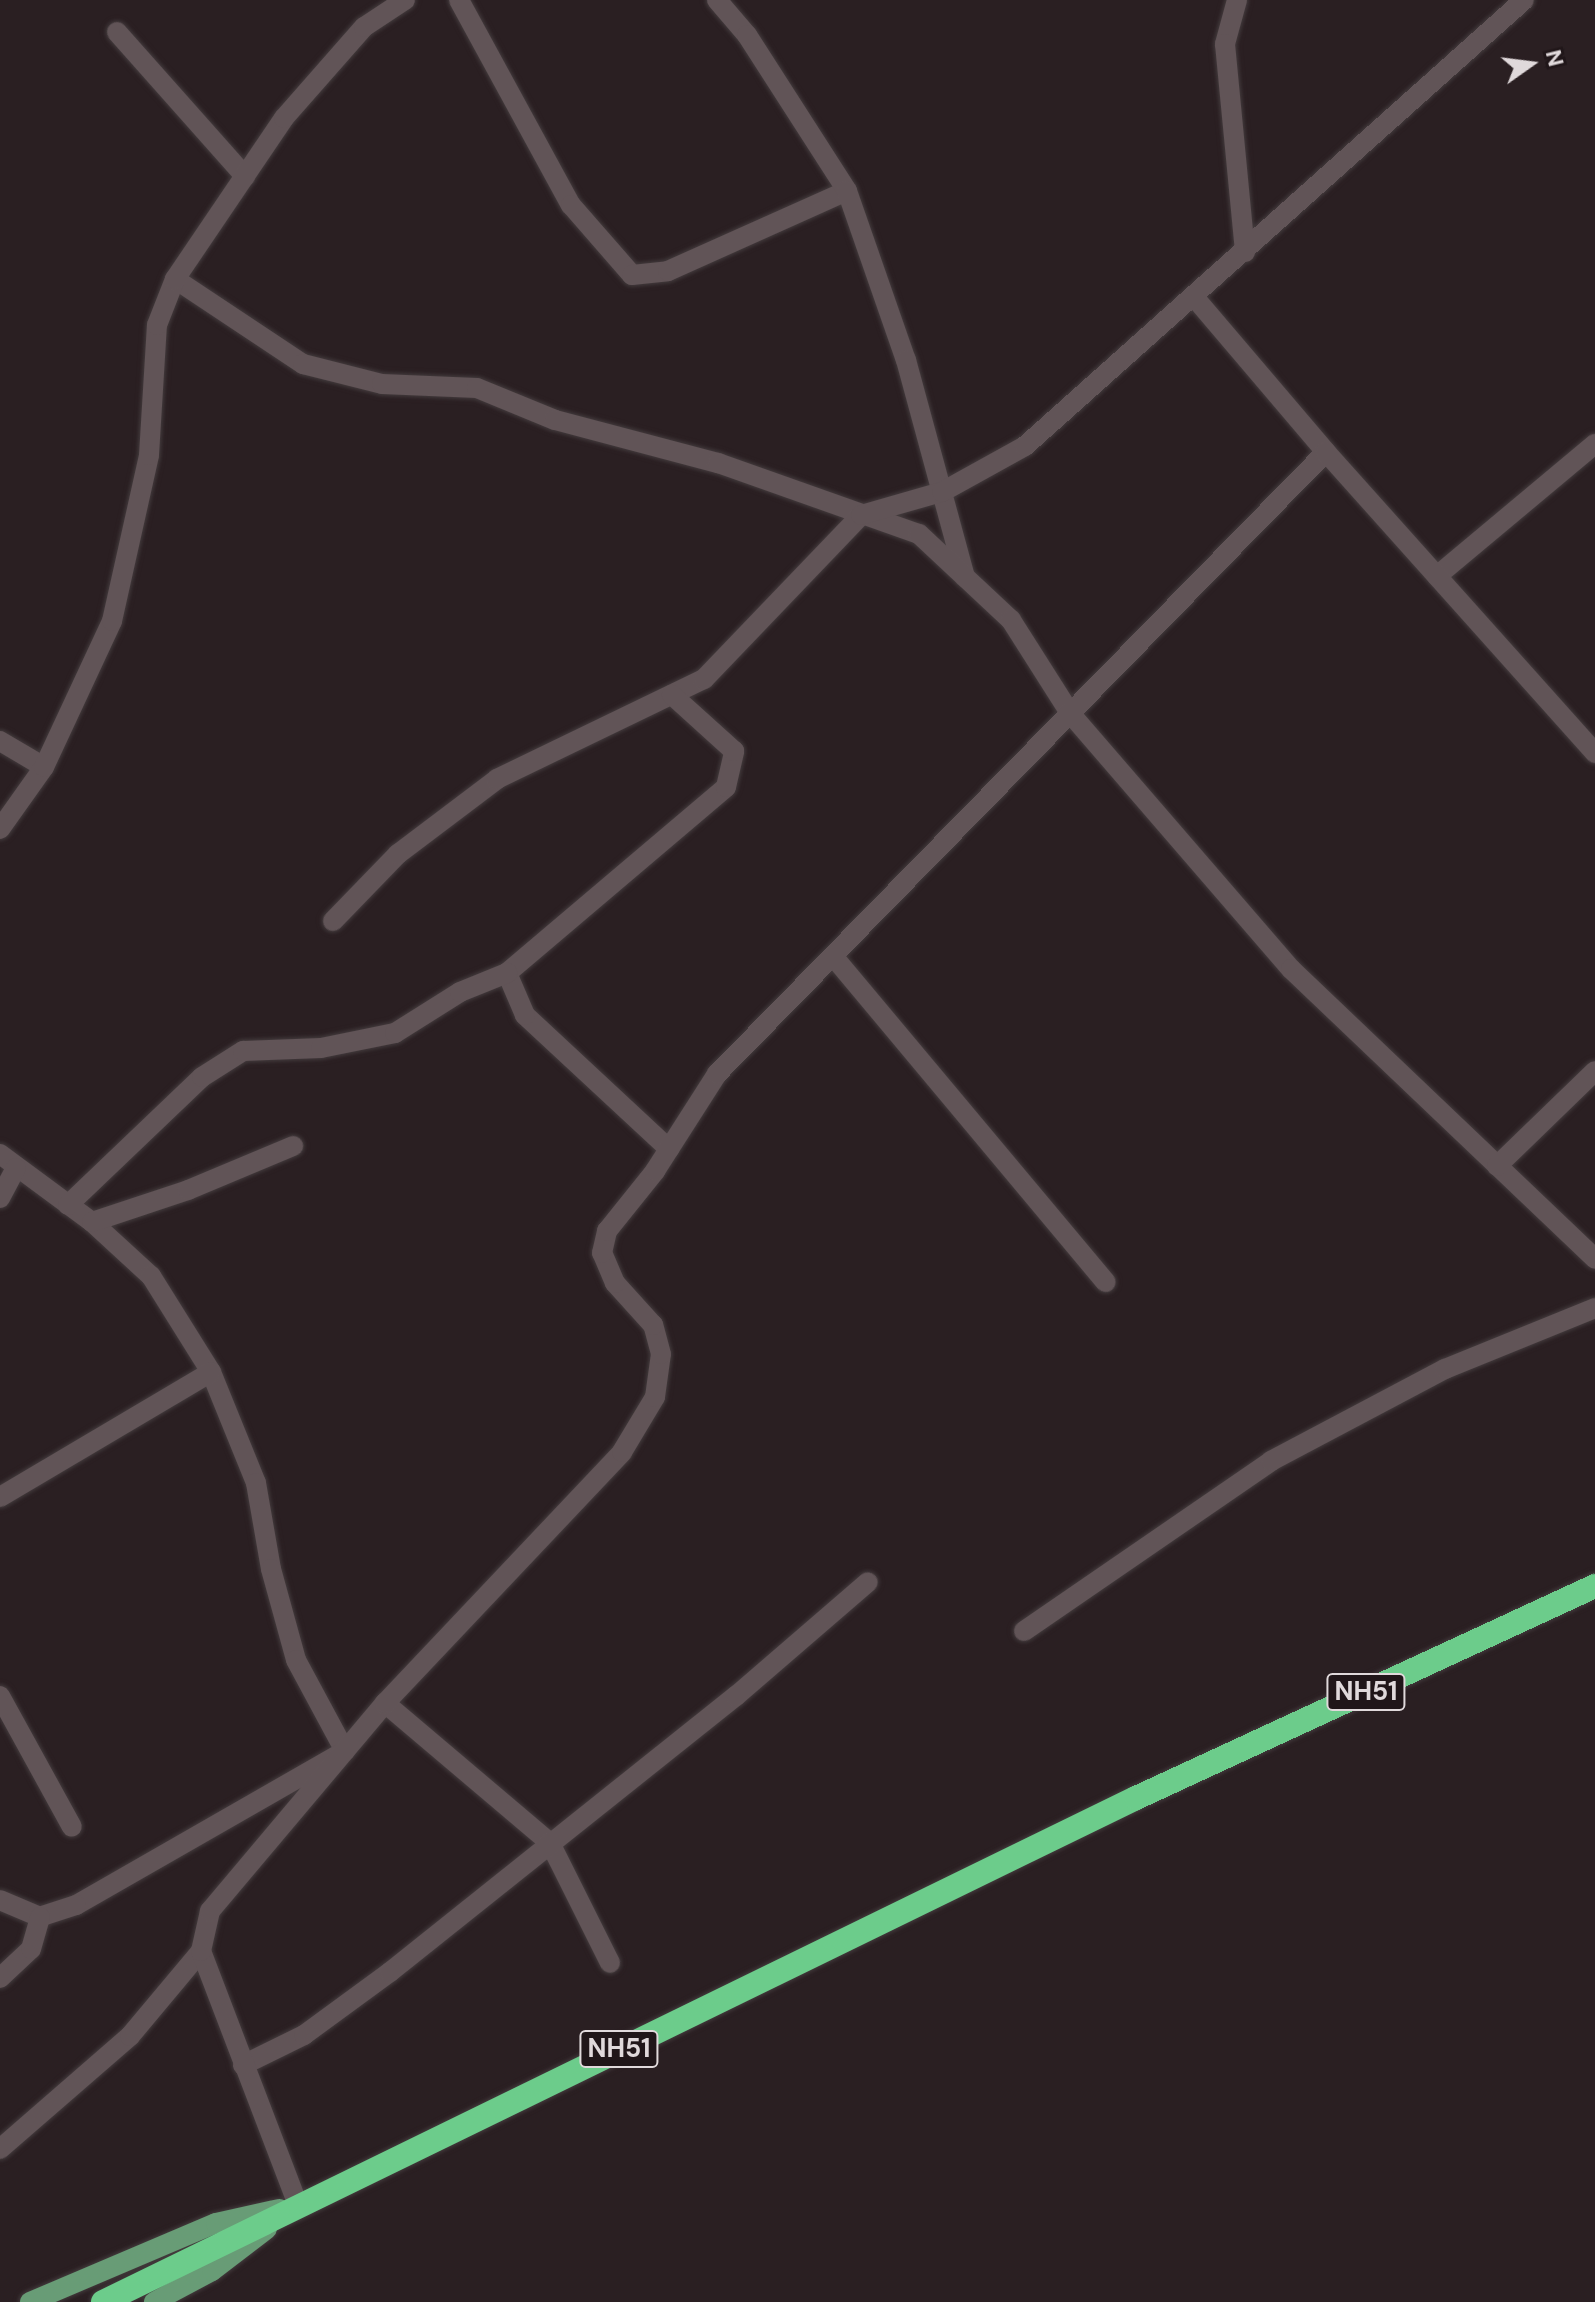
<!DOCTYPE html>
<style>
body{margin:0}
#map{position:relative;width:1595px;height:2302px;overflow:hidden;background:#2a1f22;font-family:"DM Sans",sans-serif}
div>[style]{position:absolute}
.roads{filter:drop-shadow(0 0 2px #433b3d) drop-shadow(0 0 2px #433b3d)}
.minor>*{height:20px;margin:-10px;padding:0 10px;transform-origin:10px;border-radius:10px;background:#615457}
.major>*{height:20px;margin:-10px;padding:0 10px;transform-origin:10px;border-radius:10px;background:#689c76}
.highway>*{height:24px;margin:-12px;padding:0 12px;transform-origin:12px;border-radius:12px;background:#6ccc8b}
span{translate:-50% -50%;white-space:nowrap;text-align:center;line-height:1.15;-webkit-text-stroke:7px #201619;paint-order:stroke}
.shield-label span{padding:2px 6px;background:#201619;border:2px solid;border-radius:6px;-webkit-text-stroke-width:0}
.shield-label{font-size:26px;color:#e0d9db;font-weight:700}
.north{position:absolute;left:1491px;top:24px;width:80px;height:80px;-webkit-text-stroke:6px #201619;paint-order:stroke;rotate:76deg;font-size:22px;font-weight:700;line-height:32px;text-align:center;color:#e0d9db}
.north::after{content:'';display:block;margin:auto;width:28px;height:36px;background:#e0d9db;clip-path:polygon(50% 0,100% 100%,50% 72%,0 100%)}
</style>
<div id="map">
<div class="roads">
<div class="minor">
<i style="left:459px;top:0;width:234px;rotate:61.4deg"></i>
<i style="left:571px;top:205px;width:93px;rotate:48.9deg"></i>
<i style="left:632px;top:275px;width:36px;rotate:-6deg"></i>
<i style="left:668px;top:271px;width:196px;rotate:-24.1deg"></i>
<i style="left:717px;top:0;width:46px;rotate:49.4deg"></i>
<i style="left:747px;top:35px;width:185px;rotate:57.3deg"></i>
<i style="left:847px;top:191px;width:179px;rotate:70.8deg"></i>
<i style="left:906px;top:360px;width:225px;rotate:74.8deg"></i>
<i style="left:1237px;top:0;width:46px;rotate:105.3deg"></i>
<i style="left:1225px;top:44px;width:209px;rotate:84.5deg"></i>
<i style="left:117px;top:32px;width:193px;rotate:48.4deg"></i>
<i style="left:175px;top:279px;width:154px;rotate:33.6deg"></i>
<i style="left:303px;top:364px;width:81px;rotate:14.2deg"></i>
<i style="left:382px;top:384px;width:95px;rotate:2.4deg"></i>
<i style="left:477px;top:388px;width:84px;rotate:22.3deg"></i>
<i style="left:555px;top:420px;width:169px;rotate:14.8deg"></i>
<i style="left:718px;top:463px;width:213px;rotate:19.5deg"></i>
<i style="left:919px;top:534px;width:126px;rotate:43.1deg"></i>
<i style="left:1011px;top:620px;width:110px;rotate:57.6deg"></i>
<i style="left:1070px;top:713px;width:338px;rotate:49.2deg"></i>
<i style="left:1291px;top:969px;width:420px;rotate:43.6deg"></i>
<i style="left:1195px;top:298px;width:202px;rotate:49.6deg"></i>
<i style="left:1437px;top:576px;width:206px;rotate:-39.9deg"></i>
<i style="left:0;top:741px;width:51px;rotate:30.6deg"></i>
<i style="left:0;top:829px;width:76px;rotate:-54.6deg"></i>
<i style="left:44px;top:767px;width:161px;rotate:-65deg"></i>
<i style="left:112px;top:621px;width:170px;rotate:-77.4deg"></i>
<i style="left:149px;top:455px;width:130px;rotate:-86.5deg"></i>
<i style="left:157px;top:325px;width:49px;rotate:-68.6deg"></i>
<i style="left:175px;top:279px;width:194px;rotate:-55.9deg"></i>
<i style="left:284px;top:118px;width:121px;rotate:-48.7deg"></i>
<i style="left:364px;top:27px;width:49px;rotate:-33.4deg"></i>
<i style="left:333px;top:921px;width:93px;rotate:-45.9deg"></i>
<i style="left:398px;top:854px;width:124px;rotate:-37.1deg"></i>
<i style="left:497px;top:779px;width:230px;rotate:-25.8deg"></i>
<i style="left:704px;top:679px;width:227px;rotate:-46.2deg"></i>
<i style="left:861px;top:515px;width:84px;rotate:-15.9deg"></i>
<i style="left:942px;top:492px;width:95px;rotate:-29deg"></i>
<i style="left:1025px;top:446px;width:669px;rotate:-41.79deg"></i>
<i style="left:833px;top:956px;width:425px;rotate:50.1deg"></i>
<i style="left:669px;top:1149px;width:197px;rotate:-137.1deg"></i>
<i style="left:525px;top:1015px;width:46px;rotate:-113.2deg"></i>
<i style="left:507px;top:973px;width:287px;rotate:-40.3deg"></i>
<i style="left:726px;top:787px;width:37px;rotate:-77deg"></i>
<i style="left:734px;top:751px;width:84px;rotate:-137.9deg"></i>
<i style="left:0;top:1154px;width:114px;rotate:36.5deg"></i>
<i style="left:92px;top:1222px;width:80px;rotate:42.5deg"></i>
<i style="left:151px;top:1276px;width:113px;rotate:58deg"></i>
<i style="left:211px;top:1372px;width:120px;rotate:67.9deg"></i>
<i style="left:256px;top:1483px;width:87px;rotate:80.1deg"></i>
<i style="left:271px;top:1569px;width:94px;rotate:74.6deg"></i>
<i style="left:296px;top:1660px;width:103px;rotate:61.7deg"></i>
<i style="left:345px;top:1751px;width:310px;rotate:150.2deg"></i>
<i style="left:76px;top:1905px;width:38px;rotate:162deg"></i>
<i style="left:40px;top:1917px;width:43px;rotate:-157deg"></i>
<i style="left:1497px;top:1166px;width:136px;rotate:-44.1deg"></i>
<i style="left:0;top:1198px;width:34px;rotate:-62deg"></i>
<i style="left:68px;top:1205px;width:185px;rotate:-43.7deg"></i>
<i style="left:202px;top:1077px;width:49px;rotate:-32.4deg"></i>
<i style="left:243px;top:1051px;width:78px;rotate:-2.2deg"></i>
<i style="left:321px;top:1048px;width:76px;rotate:-11.5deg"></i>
<i style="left:395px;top:1033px;width:77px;rotate:-32.2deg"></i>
<i style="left:460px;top:992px;width:51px;rotate:-22deg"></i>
<i style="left:92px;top:1222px;width:101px;rotate:-18.4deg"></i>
<i style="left:188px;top:1190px;width:114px;rotate:-22.7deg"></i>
<i style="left:0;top:1497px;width:245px;rotate:-30.6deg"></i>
<i style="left:1024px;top:1631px;width:300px;rotate:-34.5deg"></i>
<i style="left:1271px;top:1461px;width:197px;rotate:-27.9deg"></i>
<i style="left:1445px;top:1369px;width:162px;rotate:-22.1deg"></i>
<i style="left:0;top:1696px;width:149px;rotate:61.2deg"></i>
<i style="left:385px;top:1703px;width:216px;rotate:40.3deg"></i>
<i style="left:550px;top:1843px;width:134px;rotate:63.4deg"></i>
<i style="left:0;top:1978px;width:42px;rotate:-43.1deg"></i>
<i style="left:31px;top:1949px;width:33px;rotate:-74deg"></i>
<i style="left:243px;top:2065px;width:68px;rotate:-26.2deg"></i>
<i style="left:304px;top:2035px;width:107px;rotate:-36.2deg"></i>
<i style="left:390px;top:1972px;width:443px;rotate:-38.6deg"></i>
<i style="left:736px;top:1696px;width:174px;rotate:-40.8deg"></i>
<i style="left:0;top:2149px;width:172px;rotate:-41deg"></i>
<i style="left:130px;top:2036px;width:111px;rotate:-50.1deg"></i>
<i style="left:298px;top:2205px;width:272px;rotate:-110.9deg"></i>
<i style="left:201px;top:1951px;width:41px;rotate:-77.3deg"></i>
<i style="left:210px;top:1911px;width:272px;rotate:-49.9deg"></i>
<i style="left:385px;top:1703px;width:345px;rotate:-46.6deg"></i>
<i style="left:622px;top:1452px;width:64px;rotate:-59deg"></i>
<i style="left:655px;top:1397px;width:43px;rotate:-82.1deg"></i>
<i style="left:661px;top:1354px;width:30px;rotate:-105deg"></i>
<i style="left:653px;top:1325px;width:57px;rotate:-132.1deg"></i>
<i style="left:615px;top:1283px;width:33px;rotate:-113deg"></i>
<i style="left:602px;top:1253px;width:23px;rotate:-77deg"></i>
<i style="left:607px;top:1231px;width:77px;rotate:-51.3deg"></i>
<i style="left:655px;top:1171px;width:115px;rotate:-57.4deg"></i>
<i style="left:717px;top:1074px;width:870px;rotate:-45.61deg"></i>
<i style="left:1326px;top:452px;width:404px;rotate:48.2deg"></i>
</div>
<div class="major">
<i style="left:30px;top:2302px;width:202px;rotate:-23deg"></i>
<i style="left:216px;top:2223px;width:65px;rotate:-12.5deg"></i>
<i style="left:154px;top:2302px;width:66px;rotate:-28.1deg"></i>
<i style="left:212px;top:2271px;width:69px;rotate:-37.4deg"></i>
</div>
<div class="highway">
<i style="left:103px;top:2302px;width:1149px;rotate:-26.01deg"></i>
<i style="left:1136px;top:1798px;width:506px;rotate:-24.79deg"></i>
</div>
</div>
<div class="shield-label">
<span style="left:1366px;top:1692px">NH51</span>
<span style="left:619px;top:2049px">NH51</span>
</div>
<div class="north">N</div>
</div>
